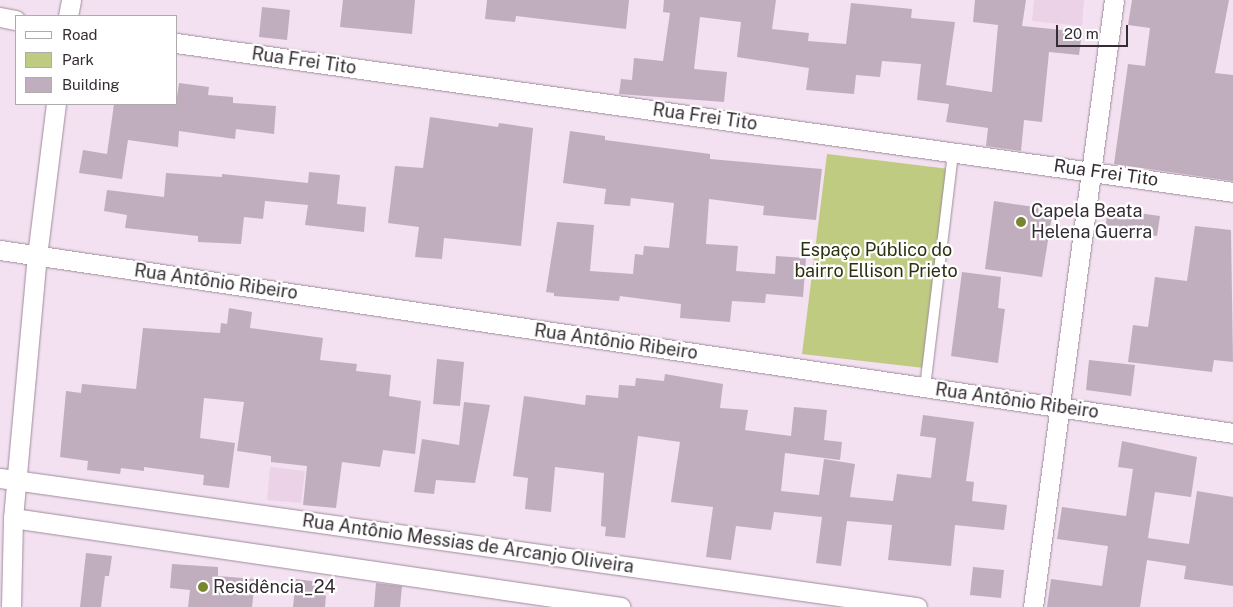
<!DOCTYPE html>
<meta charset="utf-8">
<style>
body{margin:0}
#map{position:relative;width:1233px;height:607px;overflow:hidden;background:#f3e0f0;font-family:"Public Sans",sans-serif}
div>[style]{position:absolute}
.built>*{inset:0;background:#ebd2e7}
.green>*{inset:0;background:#bfcb81}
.building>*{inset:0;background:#c0adbd}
.roads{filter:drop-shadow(0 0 1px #9e8c9b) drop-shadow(0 0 1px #9e8c9b)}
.service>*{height:10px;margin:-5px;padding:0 5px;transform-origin:5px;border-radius:5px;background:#fff}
.minor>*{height:19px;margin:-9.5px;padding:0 9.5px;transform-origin:9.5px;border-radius:9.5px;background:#fff}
.dots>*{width:14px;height:14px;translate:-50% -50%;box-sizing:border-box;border:2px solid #fff;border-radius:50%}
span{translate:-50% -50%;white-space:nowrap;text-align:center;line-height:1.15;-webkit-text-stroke:4.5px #fff;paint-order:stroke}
.street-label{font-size:18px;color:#342d33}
.poi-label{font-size:18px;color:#342d33}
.left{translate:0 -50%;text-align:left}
.park-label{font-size:18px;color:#2b300f}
.legend{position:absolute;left:15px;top:15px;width:162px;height:90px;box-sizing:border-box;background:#fff;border:1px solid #aeabad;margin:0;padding:6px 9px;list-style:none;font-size:15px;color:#342d33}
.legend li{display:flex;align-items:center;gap:10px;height:25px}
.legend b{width:25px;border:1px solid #aeabad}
.scale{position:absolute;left:1056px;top:25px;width:72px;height:22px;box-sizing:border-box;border:2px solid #342d33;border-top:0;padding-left:6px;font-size:15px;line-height:18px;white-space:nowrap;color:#342d33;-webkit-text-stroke:4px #fff;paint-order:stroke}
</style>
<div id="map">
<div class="built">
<i style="clip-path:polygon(1034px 0,1084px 0,1082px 26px,1032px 21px)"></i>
<i style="clip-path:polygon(270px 467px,305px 471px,301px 503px,267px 500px)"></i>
</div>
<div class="green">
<i style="clip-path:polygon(827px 154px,949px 169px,924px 368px,802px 354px)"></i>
</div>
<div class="building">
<i style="clip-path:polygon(343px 0,415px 0,412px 34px,340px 27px)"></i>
<i style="clip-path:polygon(487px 0,629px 0,626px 29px,516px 16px,515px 22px,485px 19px)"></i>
<i style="clip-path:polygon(664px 0,776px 0,772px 29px,809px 33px,808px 41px,846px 44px,851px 3px,912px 9px,911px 18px,955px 22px,946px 85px,992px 92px,998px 25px,973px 22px,975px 0,1026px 0,1022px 26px,1082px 32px,1079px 55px,1049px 52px,1042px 122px,1024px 120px,1021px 151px,986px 146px,988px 128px,946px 122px,949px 104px,917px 100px,921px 64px,882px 61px,880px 77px,856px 75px,854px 94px,806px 90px,809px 68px,737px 57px,741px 22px,700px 17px,694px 69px,727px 72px,724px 102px,619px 94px,621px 79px,632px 80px,634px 58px,663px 61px,670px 13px,663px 12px)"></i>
<i style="clip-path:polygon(1132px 0,1229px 0,1215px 73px,1233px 75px,1233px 181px,1114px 164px,1128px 64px,1145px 66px,1150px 28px,1128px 25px)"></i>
<i style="clip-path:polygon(262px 7px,290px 10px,287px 40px,259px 37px)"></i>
<i style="clip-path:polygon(179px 83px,209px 87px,208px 95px,233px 97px,233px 103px,276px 106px,274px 134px,236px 129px,235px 139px,179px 131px,178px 147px,128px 140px,122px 179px,79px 173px,83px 150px,107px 154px,114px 104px,176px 104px)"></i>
<i style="clip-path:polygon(430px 117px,498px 127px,499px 123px,533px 128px,521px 246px,444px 238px,442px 259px,415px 257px,419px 227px,388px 223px,395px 166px,423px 168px)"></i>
<i style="clip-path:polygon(570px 131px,605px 136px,605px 140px,710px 154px,710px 159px,822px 169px,816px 220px,763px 215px,764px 206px,709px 199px,706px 244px,738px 246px,736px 271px,775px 274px,776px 256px,806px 258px,803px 297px,766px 294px,765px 303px,732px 301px,730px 322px,680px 318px,681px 304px,620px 296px,619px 301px,554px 296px,554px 293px,546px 292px,557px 222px,594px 225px,590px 271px,633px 274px,635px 254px,643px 255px,644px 246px,669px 248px,674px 203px,631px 198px,630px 206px,604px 204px,606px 189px,563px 183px)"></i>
<i style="clip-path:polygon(309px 172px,340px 175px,337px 204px,366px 207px,364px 232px,305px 225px,308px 205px,265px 201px,263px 219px,244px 217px,241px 244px,198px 242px,198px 236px,125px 228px,127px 215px,104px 211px,107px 190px,164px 197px,166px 173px,222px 177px,222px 174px,308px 183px)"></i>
<i style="clip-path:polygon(994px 201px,1053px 210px,1042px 277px,985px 269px)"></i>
<i style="clip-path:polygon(1108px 209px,1160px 216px,1157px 236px,1105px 230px)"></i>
<i style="clip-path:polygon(1195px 226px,1231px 230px,1233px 362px,1214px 360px,1212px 372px,1128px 362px,1133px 325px,1148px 327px,1155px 277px,1187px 281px)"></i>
<i style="clip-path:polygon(962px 272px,1001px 277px,998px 308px,1005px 309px,998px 363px,951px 356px)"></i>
<i style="clip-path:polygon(229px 308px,252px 312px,250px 328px,323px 338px,320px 360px,357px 364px,356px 371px,391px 375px,389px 396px,421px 401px,415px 454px,383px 450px,380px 467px,342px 462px,336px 508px,303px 505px,307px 466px,271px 462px,271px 456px,237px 451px,244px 402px,204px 398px,200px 438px,235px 443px,229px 488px,203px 485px,204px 475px,144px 467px,144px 471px,121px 468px,120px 474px,87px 470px,88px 461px,60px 457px,66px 391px,81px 393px,82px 384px,136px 389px,143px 328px,220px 333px,221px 323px,227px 324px)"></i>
<i style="clip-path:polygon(437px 359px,464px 362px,460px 406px,433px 404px)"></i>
<i style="clip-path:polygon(1089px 360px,1135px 365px,1131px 396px,1086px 390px)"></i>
<i style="clip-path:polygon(665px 374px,723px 384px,720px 408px,748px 410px,745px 430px,791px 436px,794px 407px,827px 410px,824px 440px,842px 442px,840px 460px,785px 453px,781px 491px,819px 495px,824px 459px,855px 464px,850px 497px,893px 501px,897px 474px,931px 478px,936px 438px,920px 436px,923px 415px,974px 422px,966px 481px,974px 482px,972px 501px,1007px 505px,1004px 530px,955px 525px,951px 566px,888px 560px,892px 525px,847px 521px,841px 566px,816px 563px,822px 517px,774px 512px,771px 530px,736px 526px,731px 560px,706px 557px,713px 507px,671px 502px,680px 442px,638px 436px,625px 538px,605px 536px,606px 527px,601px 526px,604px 473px,555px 467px,551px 512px,525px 509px,528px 478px,513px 476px,524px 396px,585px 405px,586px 395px,618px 398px,619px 385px,635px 386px,636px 378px,664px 381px)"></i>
<i style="clip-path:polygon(464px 402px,490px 405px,475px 483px,436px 480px,434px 494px,414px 492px,422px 439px,459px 445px)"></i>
<i style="clip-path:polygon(1122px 441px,1197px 457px,1191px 497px,1155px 492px,1148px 538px,1189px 544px,1197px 491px,1233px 497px,1233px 586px,1184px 579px,1186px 566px,1147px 560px,1140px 607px,1047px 607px,1051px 579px,1102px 586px,1108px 546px,1057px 539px,1062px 507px,1126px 516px,1133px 469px,1118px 467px)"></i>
<i style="clip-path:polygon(86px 553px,112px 556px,109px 576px,105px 576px,101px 607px,80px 607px)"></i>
<i style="clip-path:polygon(172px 564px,218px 567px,218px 576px,255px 579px,252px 607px,188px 607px,190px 590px,170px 588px)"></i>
<i style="clip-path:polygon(973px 567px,1004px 570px,1001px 598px,970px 595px)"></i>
<i style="clip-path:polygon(296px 579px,327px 583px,325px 607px,293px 607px)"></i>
<i style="clip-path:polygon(376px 583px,402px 586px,400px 607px,374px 607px)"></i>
</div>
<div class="roads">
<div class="service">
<i style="left:925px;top:388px;width:238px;rotate:-83.2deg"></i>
</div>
<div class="minor">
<i style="left:68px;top:16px;width:16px;rotate:-79deg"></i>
<i style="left:0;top:17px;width:16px;rotate:11deg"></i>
<i style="left:176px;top:43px;width:1067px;rotate:8.02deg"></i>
<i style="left:0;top:250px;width:1247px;rotate:8.44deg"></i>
<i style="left:0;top:478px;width:926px;rotate:8.01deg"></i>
<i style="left:13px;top:518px;width:614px;rotate:8.33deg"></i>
<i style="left:11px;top:607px;width:89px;rotate:-88.7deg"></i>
<i style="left:13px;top:518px;width:263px;rotate:-84.8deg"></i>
<i style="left:37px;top:256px;width:153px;rotate:-82.9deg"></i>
<i style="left:1033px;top:607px;width:612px;rotate:-82.4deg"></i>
</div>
</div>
<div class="dots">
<i style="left:1021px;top:222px;background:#7a8532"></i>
<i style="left:203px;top:587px;background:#7a8532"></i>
</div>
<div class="street-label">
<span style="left:304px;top:61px;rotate:8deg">Rua Frei Tito</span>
<span style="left:705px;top:117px;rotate:8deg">Rua Frei Tito</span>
<span style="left:1106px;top:173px;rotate:8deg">Rua Frei Tito</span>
<span style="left:216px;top:282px;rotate:8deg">Rua Antônio Ribeiro</span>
<span style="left:616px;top:342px;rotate:8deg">Rua Antônio Ribeiro</span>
<span style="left:1017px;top:401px;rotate:8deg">Rua Antônio Ribeiro</span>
<span style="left:468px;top:544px;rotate:8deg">Rua Antônio Messias de Arcanjo Oliveira</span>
</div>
<div class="poi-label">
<span class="left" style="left:1031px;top:222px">Capela Beata<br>Helena Guerra</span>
<span class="left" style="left:213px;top:587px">Residência_24</span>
</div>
<div class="park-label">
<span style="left:876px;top:261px">Espaço Público do<br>bairro Ellison Prieto</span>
</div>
<ul class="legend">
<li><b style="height:6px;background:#fff"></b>Road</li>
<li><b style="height:14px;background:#bfcb81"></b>Park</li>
<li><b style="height:14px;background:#c0adbd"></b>Building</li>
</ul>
<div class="scale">20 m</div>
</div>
